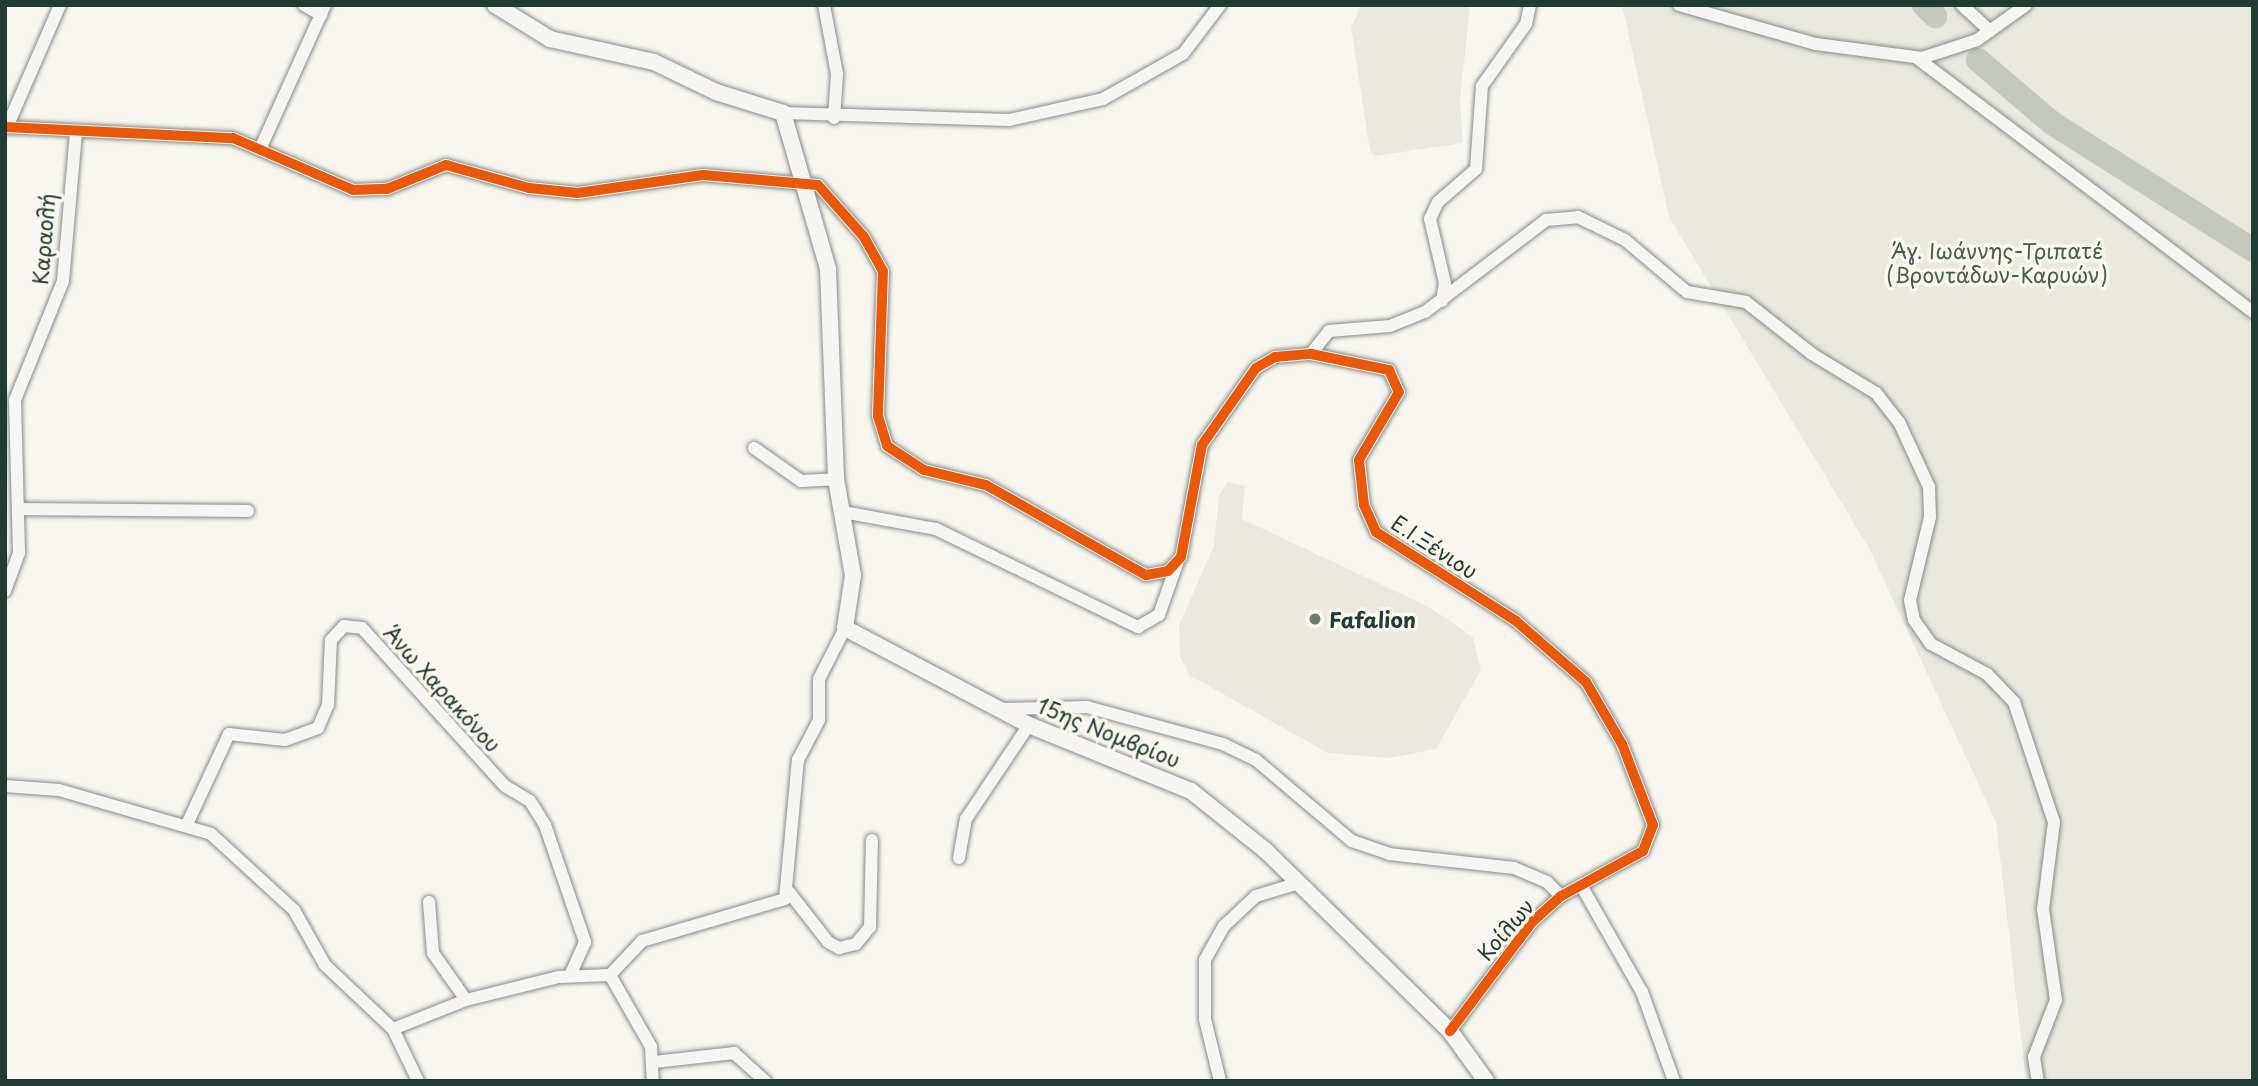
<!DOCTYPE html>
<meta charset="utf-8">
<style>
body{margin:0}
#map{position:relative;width:2258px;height:1086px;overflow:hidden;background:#f8f6f0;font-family:"Playpen Sans",sans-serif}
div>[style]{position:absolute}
.built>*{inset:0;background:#e8e8df}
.river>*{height:24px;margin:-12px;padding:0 12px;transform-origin:12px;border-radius:12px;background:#c4c8bf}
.roads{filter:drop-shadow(0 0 2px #868b86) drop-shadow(0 0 2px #868b86)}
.street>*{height:12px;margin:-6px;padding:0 6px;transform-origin:6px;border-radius:6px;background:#f6f5f1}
.secondary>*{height:16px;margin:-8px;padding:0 8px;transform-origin:8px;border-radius:8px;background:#f6f5f1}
.cycleway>*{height:10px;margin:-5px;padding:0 5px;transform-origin:5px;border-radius:5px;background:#e8590c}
.dots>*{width:19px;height:19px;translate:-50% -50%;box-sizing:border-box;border:4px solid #fbf7ec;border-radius:50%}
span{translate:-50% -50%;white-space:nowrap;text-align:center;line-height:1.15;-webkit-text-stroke:7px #fbf7ec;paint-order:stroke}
.street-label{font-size:21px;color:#1f3d34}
.park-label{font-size:21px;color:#455d53}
.poi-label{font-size:21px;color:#1f3d34;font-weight:700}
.left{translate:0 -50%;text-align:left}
.frame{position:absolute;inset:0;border:7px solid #1f3d34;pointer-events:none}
</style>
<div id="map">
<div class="built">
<i style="clip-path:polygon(1362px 5px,1470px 5px,1460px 100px,1463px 143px,1375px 156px,1370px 151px,1351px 27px)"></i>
<i style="clip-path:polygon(1622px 5px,2253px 5px,2253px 1081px,2026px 1081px,1996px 822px,1869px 548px,1669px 217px)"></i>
<i style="clip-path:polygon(1228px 482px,1245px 486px,1242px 519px,1429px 607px,1473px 637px,1481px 670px,1436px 749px,1389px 758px,1328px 753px,1189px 675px,1180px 656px,1179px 625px,1214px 546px,1219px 495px)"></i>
</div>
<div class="river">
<i style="left:1924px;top:5px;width:16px;rotate:45deg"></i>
<i style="left:1978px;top:60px;width:97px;rotate:40.4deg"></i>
<i style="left:2052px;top:123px;width:238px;rotate:32.3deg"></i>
</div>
<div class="roads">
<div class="street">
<i style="left:304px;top:5px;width:20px;rotate:30deg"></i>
<i style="left:824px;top:5px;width:70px;rotate:79.3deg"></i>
<i style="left:837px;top:74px;width:44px;rotate:93.9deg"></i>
<i style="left:1679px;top:5px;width:142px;rotate:15.9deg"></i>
<i style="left:1816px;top:44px;width:107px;rotate:7.5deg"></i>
<i style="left:1922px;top:58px;width:58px;rotate:-18.1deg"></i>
<i style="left:1977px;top:40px;width:60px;rotate:-35.5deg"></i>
<i style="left:1962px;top:5px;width:38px;rotate:43deg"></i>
<i style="left:1917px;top:58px;width:421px;rotate:37.1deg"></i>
<i style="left:783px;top:113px;width:226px;rotate:1.8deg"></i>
<i style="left:1009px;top:120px;width:96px;rotate:-12.6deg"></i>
<i style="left:1103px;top:99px;width:92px;rotate:-29.4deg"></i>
<i style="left:1183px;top:54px;width:61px;rotate:-52.9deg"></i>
<i style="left:5px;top:127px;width:228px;rotate:2.8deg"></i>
<i style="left:233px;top:138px;width:131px;rotate:23.4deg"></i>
<i style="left:353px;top:190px;width:34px;rotate:-2deg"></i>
<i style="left:387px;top:189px;width:64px;rotate:-22.1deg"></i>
<i style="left:446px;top:165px;width:86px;rotate:15.5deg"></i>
<i style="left:529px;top:188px;width:49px;rotate:5.8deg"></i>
<i style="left:578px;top:193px;width:126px;rotate:-8.2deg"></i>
<i style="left:703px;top:175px;width:115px;rotate:5deg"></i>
<i style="left:818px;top:185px;width:69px;rotate:48.5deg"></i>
<i style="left:864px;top:237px;width:39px;rotate:61deg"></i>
<i style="left:883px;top:271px;width:145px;rotate:92deg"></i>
<i style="left:878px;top:416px;width:31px;rotate:73deg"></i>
<i style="left:887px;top:446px;width:44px;rotate:33deg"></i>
<i style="left:924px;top:470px;width:64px;rotate:13.6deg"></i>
<i style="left:986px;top:485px;width:184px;rotate:29.4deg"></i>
<i style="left:1146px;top:575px;width:22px;rotate:-10deg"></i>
<i style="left:1168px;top:571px;width:19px;rotate:-47deg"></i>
<i style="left:1181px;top:557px;width:114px;rotate:-79.4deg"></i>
<i style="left:1202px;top:445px;width:94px;rotate:-55deg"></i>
<i style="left:1256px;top:368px;width:22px;rotate:-30deg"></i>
<i style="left:1275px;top:357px;width:36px;rotate:-5deg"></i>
<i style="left:1311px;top:354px;width:80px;rotate:11.6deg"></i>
<i style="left:1389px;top:370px;width:24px;rotate:66deg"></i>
<i style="left:1399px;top:392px;width:79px;rotate:120.5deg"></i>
<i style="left:1359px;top:460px;width:45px;rotate:83.7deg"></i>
<i style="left:1364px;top:505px;width:30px;rotate:66deg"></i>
<i style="left:1376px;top:532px;width:166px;rotate:32.4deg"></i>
<i style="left:1516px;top:621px;width:93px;rotate:41.1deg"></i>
<i style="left:1586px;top:682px;width:72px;rotate:59.9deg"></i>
<i style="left:1622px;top:744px;width:87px;rotate:69.1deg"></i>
<i style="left:1653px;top:825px;width:28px;rotate:111deg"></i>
<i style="left:1643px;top:851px;width:94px;rotate:151.2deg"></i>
<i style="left:1561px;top:896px;width:38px;rotate:138deg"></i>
<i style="left:1533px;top:921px;width:138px;rotate:127deg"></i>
<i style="left:7px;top:127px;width:133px;rotate:-66.5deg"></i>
<i style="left:261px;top:147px;width:156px;rotate:-65.7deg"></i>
<i style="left:1442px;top:301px;width:18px;rotate:-81deg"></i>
<i style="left:1445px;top:283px;width:66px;rotate:-103.2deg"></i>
<i style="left:1430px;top:219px;width:19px;rotate:-65deg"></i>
<i style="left:1438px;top:202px;width:50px;rotate:-41deg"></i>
<i style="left:1476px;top:169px;width:83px;rotate:-85.9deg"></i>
<i style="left:1482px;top:86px;width:76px;rotate:-54.6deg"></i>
<i style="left:1526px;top:24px;width:19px;rotate:-78deg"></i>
<i style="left:1311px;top:354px;width:29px;rotate:-52deg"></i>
<i style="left:1329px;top:331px;width:61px;rotate:-4.7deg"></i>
<i style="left:1390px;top:326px;width:38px;rotate:-22deg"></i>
<i style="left:1425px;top:312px;width:152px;rotate:-37.2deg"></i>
<i style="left:1546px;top:220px;width:32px;rotate:-5deg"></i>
<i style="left:1578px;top:217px;width:52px;rotate:26.1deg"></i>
<i style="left:1625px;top:240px;width:81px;rotate:40deg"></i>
<i style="left:1687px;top:292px;width:60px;rotate:9.6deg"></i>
<i style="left:1746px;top:302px;width:84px;rotate:38.2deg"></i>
<i style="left:1812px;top:354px;width:75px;rotate:31.4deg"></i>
<i style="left:1876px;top:393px;width:37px;rotate:52deg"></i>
<i style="left:1899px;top:422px;width:72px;rotate:65.2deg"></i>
<i style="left:1929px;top:487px;width:30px;rotate:88deg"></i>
<i style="left:1930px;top:517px;width:85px;rotate:103.5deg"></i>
<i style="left:1910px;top:600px;width:20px;rotate:79deg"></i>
<i style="left:1914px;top:620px;width:29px;rotate:55deg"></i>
<i style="left:1931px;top:644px;width:64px;rotate:28.2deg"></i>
<i style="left:1987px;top:674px;width:39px;rotate:46deg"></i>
<i style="left:2014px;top:702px;width:126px;rotate:71.6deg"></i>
<i style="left:2054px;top:822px;width:88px;rotate:97.2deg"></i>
<i style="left:2043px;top:909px;width:92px;rotate:81.9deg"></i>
<i style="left:2056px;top:1000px;width:61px;rotate:111.1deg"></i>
<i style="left:2034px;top:1057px;width:24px;rotate:81deg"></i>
<i style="left:754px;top:448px;width:57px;rotate:35.1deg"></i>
<i style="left:801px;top:481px;width:35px;rotate:-3deg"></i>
<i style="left:20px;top:509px;width:228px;rotate:0.5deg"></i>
<i style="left:843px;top:512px;width:95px;rotate:10.4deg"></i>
<i style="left:936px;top:529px;width:225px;rotate:25.9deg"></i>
<i style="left:1138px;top:627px;width:24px;rotate:-30deg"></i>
<i style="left:1159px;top:615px;width:54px;rotate:-70.6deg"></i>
<i style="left:5px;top:591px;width:40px;rotate:-69.8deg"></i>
<i style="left:19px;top:553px;width:153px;rotate:-91.5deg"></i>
<i style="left:15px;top:400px;width:128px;rotate:-68deg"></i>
<i style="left:63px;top:281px;width:149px;rotate:-85deg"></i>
<i style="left:1003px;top:709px;width:84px;rotate:-1.4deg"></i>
<i style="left:1087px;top:707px;width:141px;rotate:15.2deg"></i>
<i style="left:1223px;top:744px;width:37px;rotate:26deg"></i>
<i style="left:1256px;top:760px;width:126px;rotate:40.2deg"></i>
<i style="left:1352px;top:841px;width:39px;rotate:19deg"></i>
<i style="left:1389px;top:854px;width:126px;rotate:6.4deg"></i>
<i style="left:1514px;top:868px;width:36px;rotate:23deg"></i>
<i style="left:1547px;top:882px;width:20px;rotate:45deg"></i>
<i style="left:5px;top:786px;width:54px;rotate:4.2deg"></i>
<i style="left:59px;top:790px;width:158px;rotate:16.1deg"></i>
<i style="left:211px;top:834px;width:113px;rotate:42.5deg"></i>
<i style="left:294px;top:910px;width:63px;rotate:60.6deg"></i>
<i style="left:325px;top:965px;width:93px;rotate:43.3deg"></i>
<i style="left:393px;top:1029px;width:79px;rotate:-21.7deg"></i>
<i style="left:466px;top:1000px;width:96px;rotate:-13.9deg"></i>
<i style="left:559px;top:977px;width:51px;rotate:-2.2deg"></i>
<i style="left:188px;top:822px;width:97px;rotate:-65deg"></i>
<i style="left:229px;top:734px;width:56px;rotate:6.1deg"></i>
<i style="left:285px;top:740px;width:35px;rotate:-20deg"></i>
<i style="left:318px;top:728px;width:25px;rotate:-67deg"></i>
<i style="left:328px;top:705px;width:65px;rotate:-87.4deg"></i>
<i style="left:331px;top:640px;width:19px;rotate:-47deg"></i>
<i style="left:344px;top:626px;width:18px;rotate:6deg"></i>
<i style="left:362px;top:628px;width:213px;rotate:47.9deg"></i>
<i style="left:505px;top:786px;width:29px;rotate:31deg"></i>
<i style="left:530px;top:801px;width:28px;rotate:58deg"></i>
<i style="left:545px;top:825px;width:124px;rotate:71.1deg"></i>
<i style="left:585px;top:942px;width:37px;rotate:114deg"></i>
<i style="left:959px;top:858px;width:40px;rotate:-80deg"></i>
<i style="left:966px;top:819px;width:113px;rotate:-56.2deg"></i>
<i style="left:1582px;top:887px;width:121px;rotate:60.3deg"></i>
<i style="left:1642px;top:992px;width:95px;rotate:70.2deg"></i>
<i style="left:789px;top:892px;width:63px;rotate:52deg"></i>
<i style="left:828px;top:942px;width:13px;rotate:29deg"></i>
<i style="left:839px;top:948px;width:17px;rotate:-13deg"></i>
<i style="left:856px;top:944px;width:22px;rotate:-51deg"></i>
<i style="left:870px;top:927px;width:87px;rotate:-88.7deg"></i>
<i style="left:429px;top:902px;width:51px;rotate:85.5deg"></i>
<i style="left:433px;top:953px;width:57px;rotate:54.9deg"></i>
<i style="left:610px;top:975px;width:47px;rotate:-46.7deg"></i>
<i style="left:642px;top:941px;width:149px;rotate:-16.4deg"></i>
<i style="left:785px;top:899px;width:140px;rotate:-84.7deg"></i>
<i style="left:798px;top:760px;width:45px;rotate:-62.3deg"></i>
<i style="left:819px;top:720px;width:41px;rotate:-90deg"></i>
<i style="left:819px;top:679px;width:57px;rotate:-63deg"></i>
<i style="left:610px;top:975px;width:83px;rotate:60.3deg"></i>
<i style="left:651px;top:1047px;width:34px;rotate:87deg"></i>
<i style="left:393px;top:1029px;width:58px;rotate:64.3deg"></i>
<i style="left:654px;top:1062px;width:81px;rotate:-6.4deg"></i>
<i style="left:734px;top:1053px;width:42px;rotate:42.1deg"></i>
<i style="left:1220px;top:1081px;width:64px;rotate:-103.6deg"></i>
<i style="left:1205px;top:1019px;width:59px;rotate:-90deg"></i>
<i style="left:1205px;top:960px;width:39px;rotate:-61deg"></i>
<i style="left:1224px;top:926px;width:44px;rotate:-43.2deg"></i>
<i style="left:1256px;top:896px;width:45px;rotate:-16.8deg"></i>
</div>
<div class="secondary">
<i style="left:495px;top:5px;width:65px;rotate:31.7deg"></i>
<i style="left:550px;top:39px;width:107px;rotate:12.5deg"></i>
<i style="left:654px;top:62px;width:69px;rotate:25.8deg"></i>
<i style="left:716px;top:92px;width:70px;rotate:17.4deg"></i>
<i style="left:783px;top:113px;width:162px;rotate:73.9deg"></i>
<i style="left:828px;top:269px;width:210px;rotate:87.8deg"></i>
<i style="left:836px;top:479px;width:97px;rotate:80deg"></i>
<i style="left:853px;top:575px;width:54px;rotate:98.6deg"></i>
<i style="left:845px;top:628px;width:208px;rotate:27.8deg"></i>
<i style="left:1029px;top:725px;width:175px;rotate:22.2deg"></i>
<i style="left:1191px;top:791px;width:95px;rotate:38.6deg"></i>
<i style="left:1265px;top:850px;width:259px;rotate:44.4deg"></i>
<i style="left:1450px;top:1031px;width:62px;rotate:54.2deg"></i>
</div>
</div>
<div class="cycleway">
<i style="left:5px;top:127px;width:228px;rotate:2.8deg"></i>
<i style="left:233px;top:138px;width:131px;rotate:23.4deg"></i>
<i style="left:353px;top:190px;width:34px;rotate:-2deg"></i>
<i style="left:387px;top:189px;width:64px;rotate:-22.1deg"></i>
<i style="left:446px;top:165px;width:86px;rotate:15.5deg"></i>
<i style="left:529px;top:188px;width:49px;rotate:5.8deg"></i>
<i style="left:578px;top:193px;width:126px;rotate:-8.2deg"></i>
<i style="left:703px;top:175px;width:115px;rotate:5deg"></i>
<i style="left:818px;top:185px;width:69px;rotate:48.5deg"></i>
<i style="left:864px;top:237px;width:39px;rotate:61deg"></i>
<i style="left:883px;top:271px;width:145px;rotate:92deg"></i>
<i style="left:878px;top:416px;width:31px;rotate:73deg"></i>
<i style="left:887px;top:446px;width:44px;rotate:33deg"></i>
<i style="left:924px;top:470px;width:64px;rotate:13.6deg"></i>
<i style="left:986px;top:485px;width:184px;rotate:29.4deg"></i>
<i style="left:1146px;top:575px;width:22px;rotate:-10deg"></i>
<i style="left:1168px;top:571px;width:19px;rotate:-47deg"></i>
<i style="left:1181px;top:557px;width:114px;rotate:-79.4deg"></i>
<i style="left:1202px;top:445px;width:94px;rotate:-55deg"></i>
<i style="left:1256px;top:368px;width:22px;rotate:-30deg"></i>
<i style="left:1275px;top:357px;width:36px;rotate:-5deg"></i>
<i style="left:1311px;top:354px;width:80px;rotate:11.6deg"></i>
<i style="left:1389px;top:370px;width:24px;rotate:66deg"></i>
<i style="left:1399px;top:392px;width:79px;rotate:120.5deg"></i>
<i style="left:1359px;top:460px;width:45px;rotate:83.7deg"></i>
<i style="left:1364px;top:505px;width:30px;rotate:66deg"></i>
<i style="left:1376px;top:532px;width:166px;rotate:32.4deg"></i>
<i style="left:1516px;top:621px;width:93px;rotate:41.1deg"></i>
<i style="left:1586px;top:682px;width:72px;rotate:59.9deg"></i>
<i style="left:1622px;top:744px;width:87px;rotate:69.1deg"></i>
<i style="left:1653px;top:825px;width:28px;rotate:111deg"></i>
<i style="left:1643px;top:851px;width:94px;rotate:151.2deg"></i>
<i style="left:1561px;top:896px;width:38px;rotate:138deg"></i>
<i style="left:1533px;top:921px;width:138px;rotate:127deg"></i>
</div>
<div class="dots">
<i style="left:1315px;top:619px;background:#6b7e76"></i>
</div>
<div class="street-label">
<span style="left:43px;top:239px;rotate:-85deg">Καραολή</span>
<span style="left:1435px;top:546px;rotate:33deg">Ε.Ι.Ξένιου</span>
<span style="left:443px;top:688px;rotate:48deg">Άνω Χαρακόνου</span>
<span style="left:1109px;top:732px;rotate:22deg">15ης Νομβρίου</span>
<span style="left:1505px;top:929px;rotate:-49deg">Κοίλων</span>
</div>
<div class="park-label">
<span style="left:1997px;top:262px">Άγ. Ιωάννης-Τριπατέ<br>(Βροντάδων-Καρυών)</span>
</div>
<div class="poi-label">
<span class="left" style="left:1329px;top:619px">Fafalion</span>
</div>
<div class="frame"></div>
</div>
